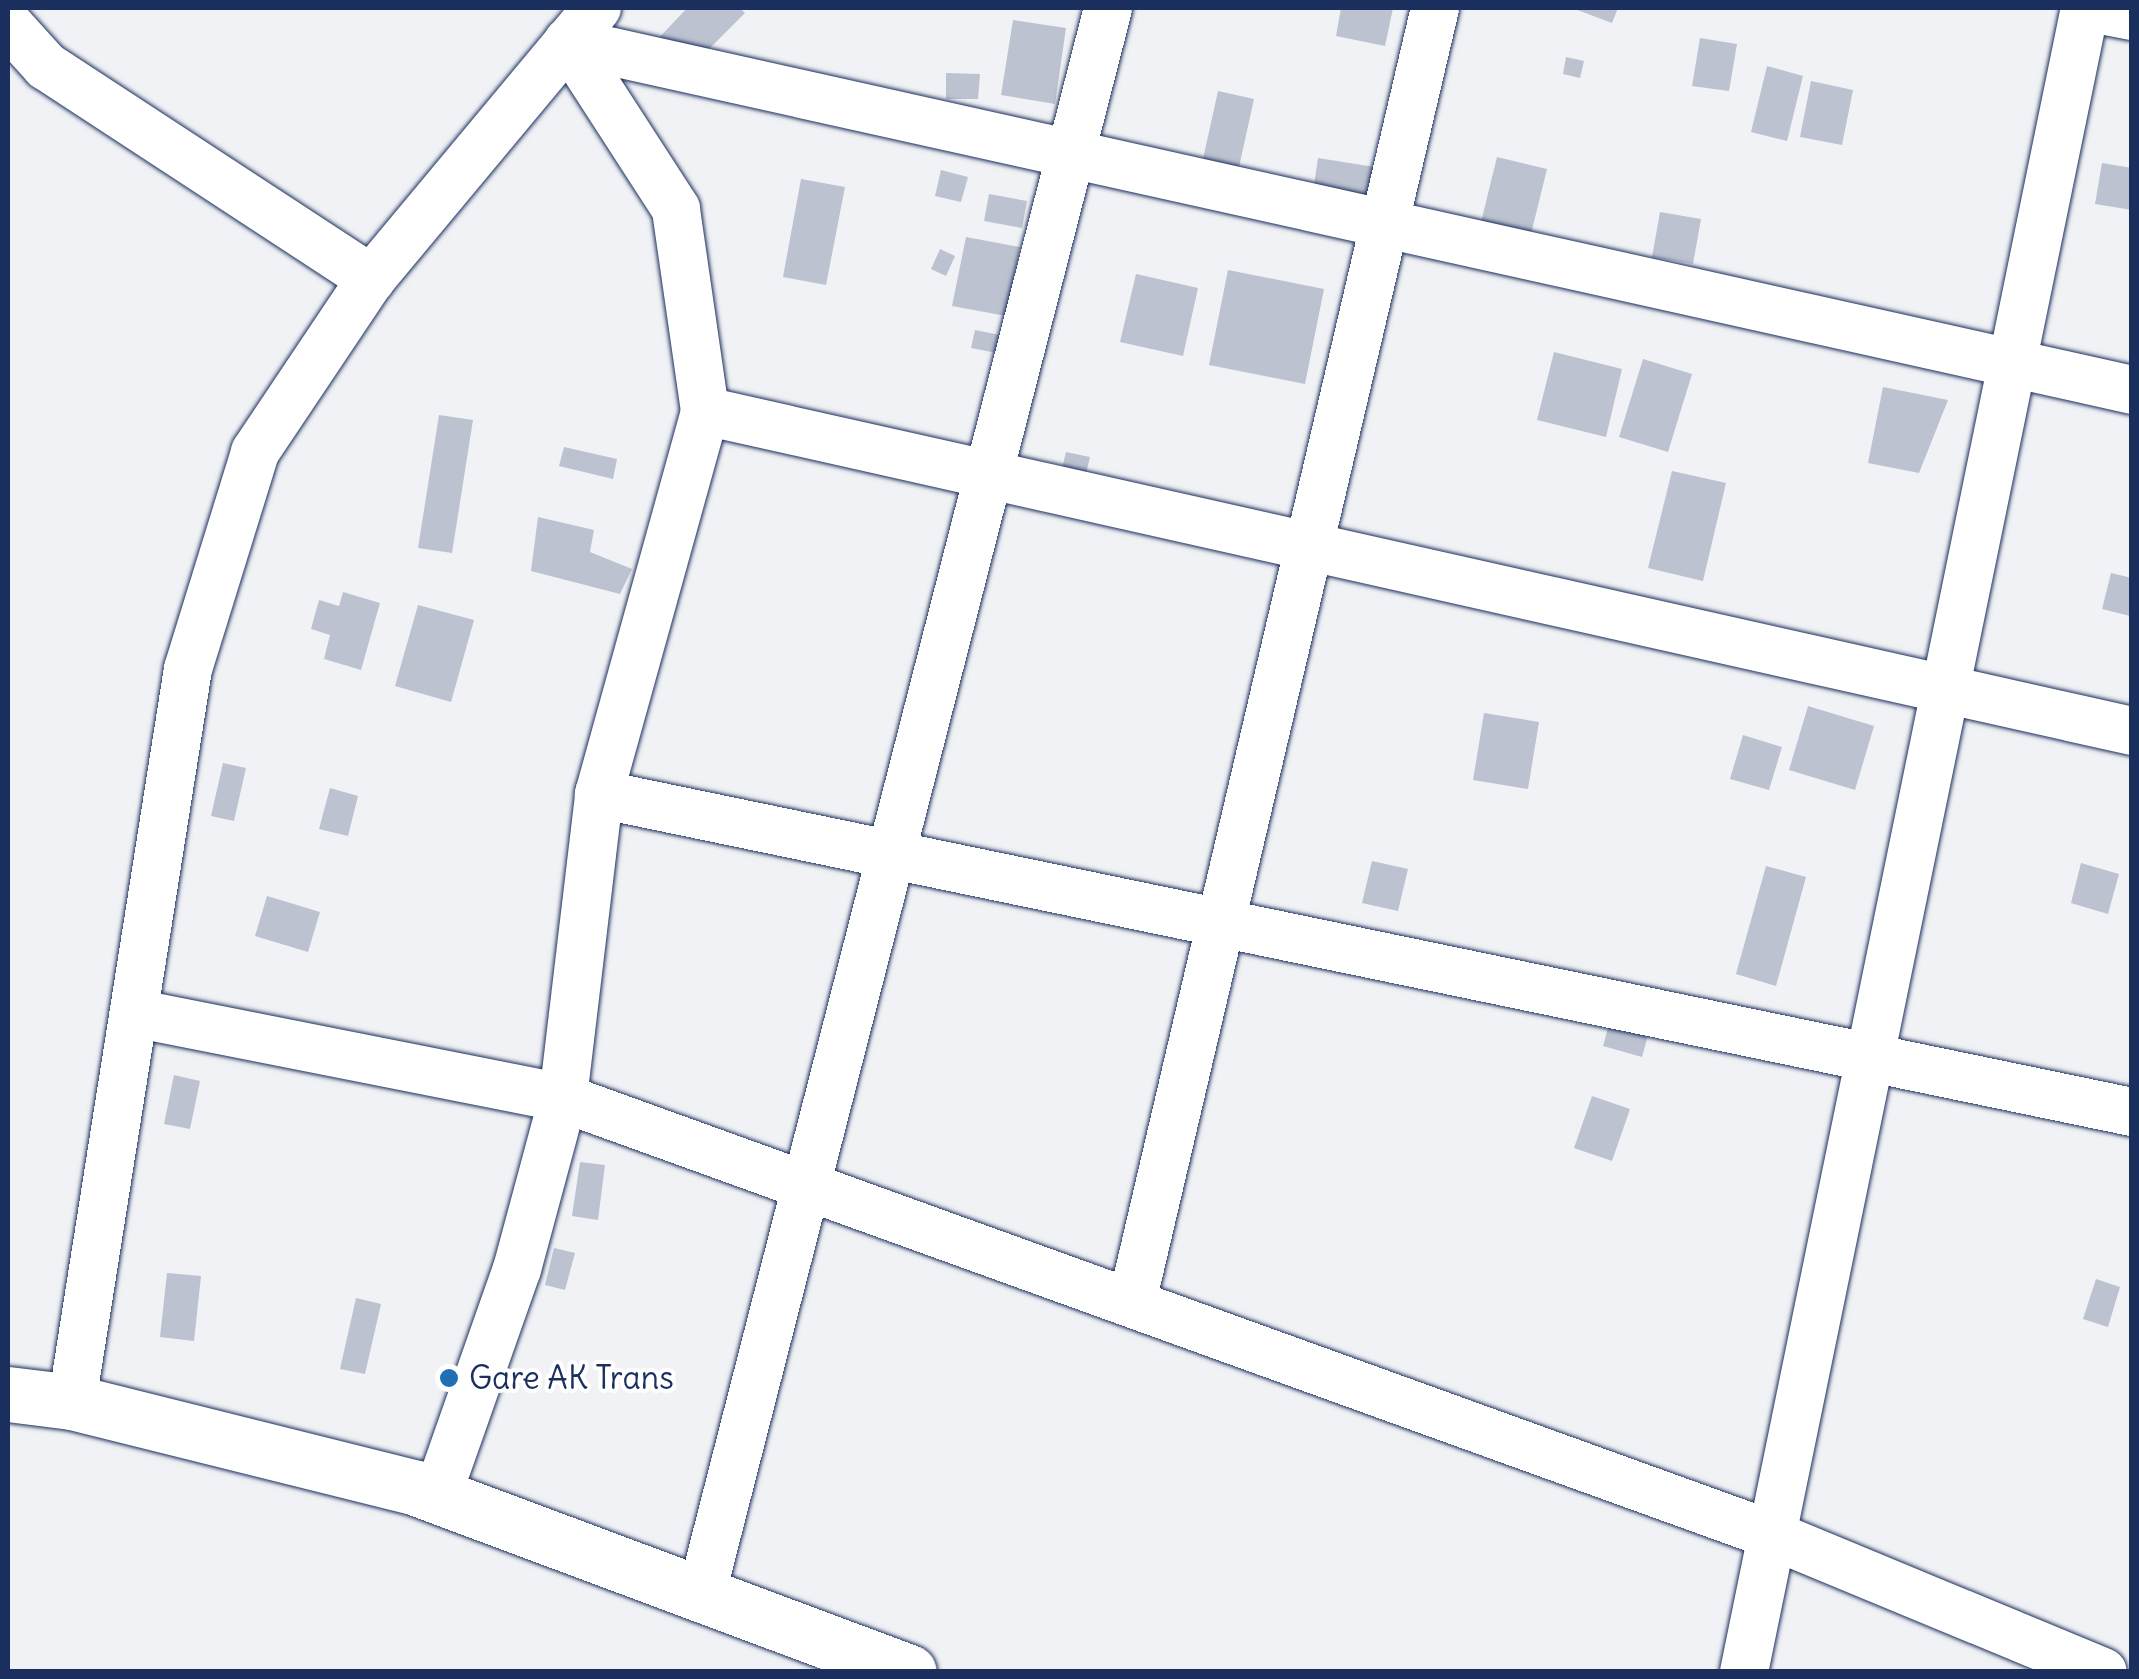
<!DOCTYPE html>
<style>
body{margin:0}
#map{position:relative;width:2139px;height:1679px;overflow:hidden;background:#f1f2f5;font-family:Delius,sans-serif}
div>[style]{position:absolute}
.building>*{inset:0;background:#bcc2d0}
.roads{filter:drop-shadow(0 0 2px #1b2f5e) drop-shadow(0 0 2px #1b2f5e)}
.minor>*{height:48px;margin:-24px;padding:0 24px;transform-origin:24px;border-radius:24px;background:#fff}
.major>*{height:55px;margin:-27.5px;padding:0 27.5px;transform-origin:27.5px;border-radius:27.5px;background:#fff}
.dots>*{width:28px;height:28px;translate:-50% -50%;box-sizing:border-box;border:5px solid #fff;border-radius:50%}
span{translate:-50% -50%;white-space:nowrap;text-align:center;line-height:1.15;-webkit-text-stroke:8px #fff;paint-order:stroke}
.poi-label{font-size:32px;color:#1b2f5e}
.left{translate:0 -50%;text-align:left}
.frame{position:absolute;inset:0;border:10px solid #1b2f5e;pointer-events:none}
</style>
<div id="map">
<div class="building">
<i style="clip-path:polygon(687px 8px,740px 8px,745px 13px,704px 54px,657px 40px)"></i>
<i style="clip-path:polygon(1341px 8px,1393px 8px,1385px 46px,1336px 36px)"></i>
<i style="clip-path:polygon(1572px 8px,1618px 8px,1612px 23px)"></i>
<i style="clip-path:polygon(1013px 20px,1066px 28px,1055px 104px,1001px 95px)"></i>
<i style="clip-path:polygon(1700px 38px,1737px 44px,1729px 91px,1692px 86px)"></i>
<i style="clip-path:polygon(1566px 57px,1584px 61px,1580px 78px,1563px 74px)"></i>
<i style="clip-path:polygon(1767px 66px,1803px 76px,1787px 141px,1751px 132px)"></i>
<i style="clip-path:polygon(946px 73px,980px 74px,978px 99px,946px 99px)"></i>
<i style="clip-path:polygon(1811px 81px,1853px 90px,1842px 145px,1800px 137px)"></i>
<i style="clip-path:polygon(1218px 91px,1254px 99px,1239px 167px,1203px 159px)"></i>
<i style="clip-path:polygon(1497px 157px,1547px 169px,1531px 234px,1481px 222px)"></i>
<i style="clip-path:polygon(1318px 158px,1381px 168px,1375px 202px,1313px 192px)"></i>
<i style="clip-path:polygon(2102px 163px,2132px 168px,2132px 210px,2095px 204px)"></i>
<i style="clip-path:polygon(941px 170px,968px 177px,961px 202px,935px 196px)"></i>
<i style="clip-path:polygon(801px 179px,845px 187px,826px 285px,783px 277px)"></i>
<i style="clip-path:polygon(989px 194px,1027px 201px,1022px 228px,984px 221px)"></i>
<i style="clip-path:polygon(1660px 212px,1701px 219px,1693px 264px,1652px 257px)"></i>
<i style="clip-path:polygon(966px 237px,1020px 247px,1006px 316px,952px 306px)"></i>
<i style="clip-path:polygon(940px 249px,955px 256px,946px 276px,931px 269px)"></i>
<i style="clip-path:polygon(1228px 270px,1324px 289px,1305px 384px,1209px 365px)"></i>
<i style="clip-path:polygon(1136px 274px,1198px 288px,1183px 356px,1120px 342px)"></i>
<i style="clip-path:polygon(975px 330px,1005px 336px,1002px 354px,971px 348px)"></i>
<i style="clip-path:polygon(1554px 352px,1622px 369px,1606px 437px,1537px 420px)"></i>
<i style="clip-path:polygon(1643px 359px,1692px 374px,1668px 452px,1619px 437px)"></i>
<i style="clip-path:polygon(1883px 387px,1948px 400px,1919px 473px,1868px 463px)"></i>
<i style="clip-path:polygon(439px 415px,473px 420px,452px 553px,418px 548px)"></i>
<i style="clip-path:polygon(564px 447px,617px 459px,613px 479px,559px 466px)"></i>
<i style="clip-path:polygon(1066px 452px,1090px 457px,1085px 478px,1061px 473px)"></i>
<i style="clip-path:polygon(1672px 471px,1726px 483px,1703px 581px,1648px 568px)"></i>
<i style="clip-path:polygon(538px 517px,594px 530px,590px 552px,632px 569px,620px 594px,531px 571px)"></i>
<i style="clip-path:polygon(2111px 573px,2132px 578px,2130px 616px,2102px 609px)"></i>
<i style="clip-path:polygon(343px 592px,380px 603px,361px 670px,324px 659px,330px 635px,311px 629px,319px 600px,339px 606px)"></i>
<i style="clip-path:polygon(418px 605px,474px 620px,451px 702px,395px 686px)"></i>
<i style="clip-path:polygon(1808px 706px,1874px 726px,1855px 790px,1789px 770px)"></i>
<i style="clip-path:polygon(1484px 713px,1539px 722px,1528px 789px,1473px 780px)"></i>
<i style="clip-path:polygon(1743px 735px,1782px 747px,1769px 790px,1730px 779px)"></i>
<i style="clip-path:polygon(223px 763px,246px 768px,234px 821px,211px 816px)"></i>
<i style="clip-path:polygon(330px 788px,358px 796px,348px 836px,319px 829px)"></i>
<i style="clip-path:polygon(1372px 861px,1408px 869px,1398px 911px,1362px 903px)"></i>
<i style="clip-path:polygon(2081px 863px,2119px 874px,2108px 914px,2071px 903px)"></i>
<i style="clip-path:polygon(1766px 866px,1806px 877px,1776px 986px,1736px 974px)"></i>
<i style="clip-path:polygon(267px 896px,320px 912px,308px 952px,255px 936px)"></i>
<i style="clip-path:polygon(1611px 1017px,1650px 1028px,1642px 1057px,1603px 1046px)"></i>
<i style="clip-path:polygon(174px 1075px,200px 1081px,190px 1129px,164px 1124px)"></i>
<i style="clip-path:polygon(1592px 1096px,1630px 1109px,1612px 1161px,1574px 1148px)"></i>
<i style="clip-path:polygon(580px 1162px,605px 1165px,598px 1220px,572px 1216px)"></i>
<i style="clip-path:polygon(554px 1248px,575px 1253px,565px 1290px,545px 1285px)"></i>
<i style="clip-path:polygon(167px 1273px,201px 1276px,194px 1341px,160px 1337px)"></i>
<i style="clip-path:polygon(2096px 1279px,2120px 1287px,2108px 1327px,2083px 1319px)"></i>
<i style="clip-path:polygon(356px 1298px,381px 1304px,365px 1374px,340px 1369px)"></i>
</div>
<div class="roads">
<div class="minor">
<i style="left:2091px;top:8px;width:42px;rotate:11deg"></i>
<i style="left:8px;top:24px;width:57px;rotate:47.9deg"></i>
<i style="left:46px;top:66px;width:389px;rotate:33.2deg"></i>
<i style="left:568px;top:42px;width:1602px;rotate:12.54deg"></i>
<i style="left:705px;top:411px;width:1462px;rotate:12.64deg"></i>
<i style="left:599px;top:794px;width:1566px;rotate:11.72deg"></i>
<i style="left:134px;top:1013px;width:437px;rotate:11.2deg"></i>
<i style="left:563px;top:1098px;width:1286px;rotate:19.87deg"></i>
<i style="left:1772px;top:1535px;width:358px;rotate:22.5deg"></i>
<i style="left:1132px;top:1302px;width:1329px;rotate:-76.82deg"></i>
<i style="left:72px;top:1402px;width:742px;rotate:-81.01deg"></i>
<i style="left:188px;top:669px;width:227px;rotate:-72.8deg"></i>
<i style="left:255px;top:452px;width:208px;rotate:-56.2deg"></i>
<i style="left:371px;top:279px;width:353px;rotate:-50.2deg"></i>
<i style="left:437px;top:1496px;width:241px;rotate:-70.6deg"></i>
<i style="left:517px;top:1269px;width:177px;rotate:-74.9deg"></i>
<i style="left:563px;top:1098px;width:306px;rotate:-83.2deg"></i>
<i style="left:599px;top:794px;width:397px;rotate:-74.5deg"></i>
<i style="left:705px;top:411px;width:204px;rotate:-98.2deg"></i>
<i style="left:676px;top:209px;width:199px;rotate:-122.9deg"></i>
<i style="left:702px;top:1592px;width:1635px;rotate:-75.62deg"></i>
<i style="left:1744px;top:1672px;width:1699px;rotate:-78.42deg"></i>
</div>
<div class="major">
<i style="left:8px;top:1394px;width:64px;rotate:7.1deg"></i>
<i style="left:72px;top:1402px;width:355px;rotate:14deg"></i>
<i style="left:416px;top:1488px;width:526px;rotate:20.47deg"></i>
</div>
</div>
<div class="dots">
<i style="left:449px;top:1378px;background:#1f6fb2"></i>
</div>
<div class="poi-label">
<span class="left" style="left:469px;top:1378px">Gare AK Trans</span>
</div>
<div class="frame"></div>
</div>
